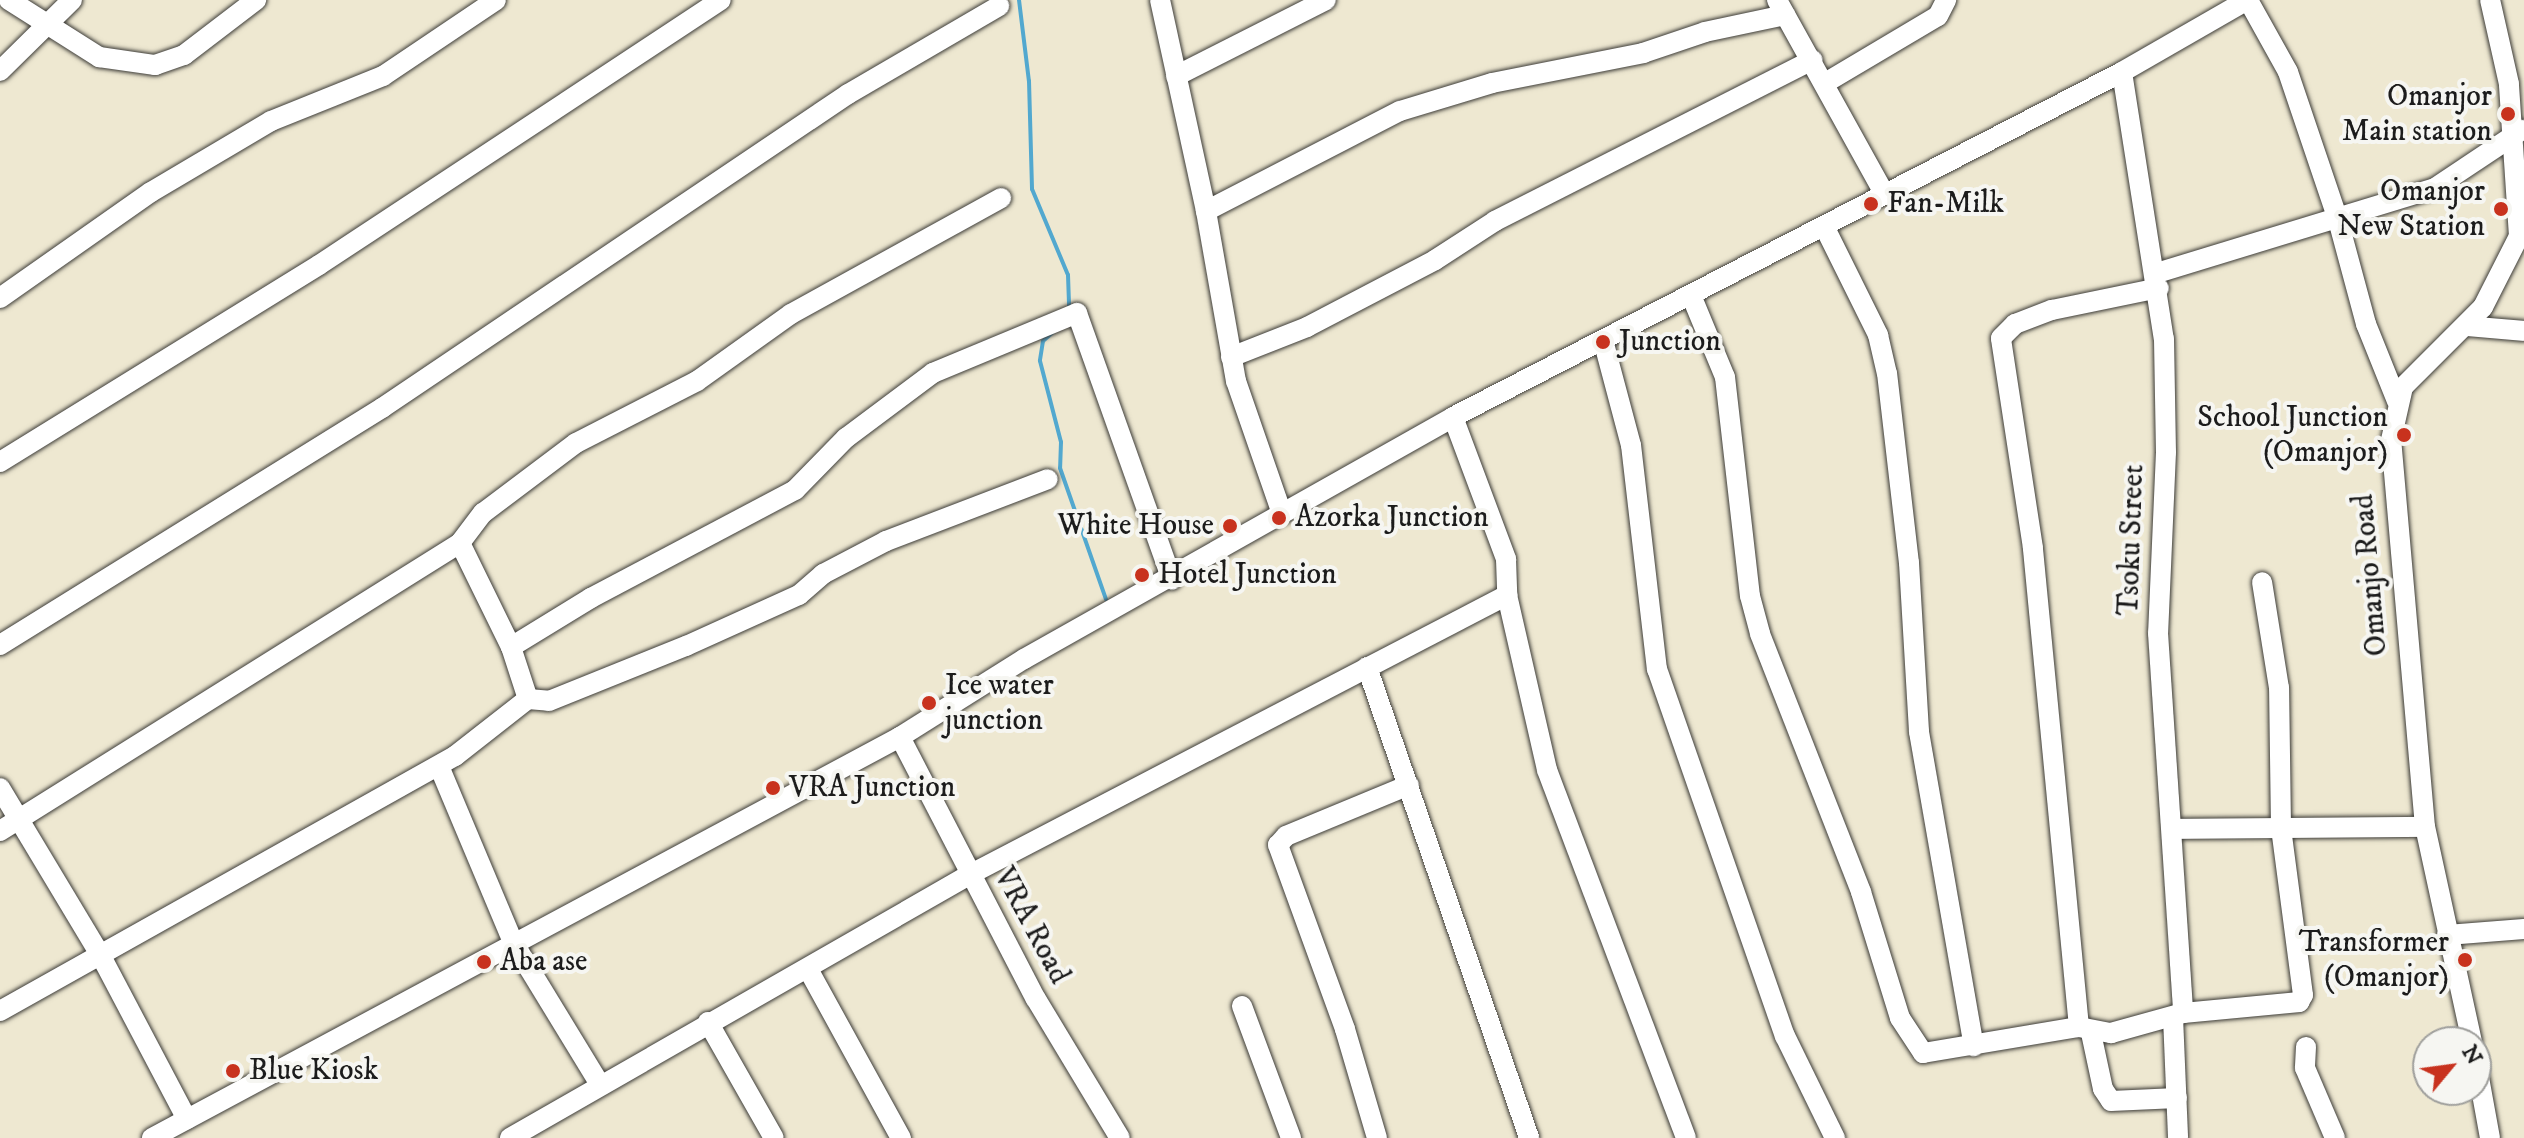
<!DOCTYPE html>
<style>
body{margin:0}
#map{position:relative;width:2524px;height:1138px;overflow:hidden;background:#eee8d1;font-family:"IM FELL DW Pica",serif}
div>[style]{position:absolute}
.stream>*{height:4px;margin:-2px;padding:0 2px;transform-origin:2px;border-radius:2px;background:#52a8cf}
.roads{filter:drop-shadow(0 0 2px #3c3b37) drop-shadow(0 0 2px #3c3b37)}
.minor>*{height:20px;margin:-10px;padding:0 10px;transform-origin:10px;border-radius:10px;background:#fff}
.dots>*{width:22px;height:22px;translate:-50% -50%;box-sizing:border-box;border:4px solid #f6f6f2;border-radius:50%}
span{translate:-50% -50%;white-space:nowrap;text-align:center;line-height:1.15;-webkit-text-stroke:8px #f6f6f2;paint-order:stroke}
.poi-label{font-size:30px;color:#1c1c1c}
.right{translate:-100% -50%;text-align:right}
.left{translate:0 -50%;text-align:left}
.street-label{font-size:30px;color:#1c1c1c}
.north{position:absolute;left:2412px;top:1026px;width:80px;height:80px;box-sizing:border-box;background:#f6f6f2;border:2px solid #9f9f9c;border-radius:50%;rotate:61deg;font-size:22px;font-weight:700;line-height:32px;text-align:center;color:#1c1c1c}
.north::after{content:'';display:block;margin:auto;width:28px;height:36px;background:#c8321e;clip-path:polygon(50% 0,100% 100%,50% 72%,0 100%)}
</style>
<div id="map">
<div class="stream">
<i style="left:1019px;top:0;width:82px;rotate:83deg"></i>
<i style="left:1029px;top:81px;width:108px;rotate:88.4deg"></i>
<i style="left:1032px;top:189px;width:93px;rotate:67.3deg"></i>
<i style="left:1068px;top:275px;width:34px;rotate:88deg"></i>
<i style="left:1053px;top:332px;width:13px;rotate:138deg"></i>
<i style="left:1043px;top:341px;width:20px;rotate:99deg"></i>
<i style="left:1040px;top:361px;width:84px;rotate:75.5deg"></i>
<i style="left:1061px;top:442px;width:26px;rotate:92deg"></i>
<i style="left:1060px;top:468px;width:139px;rotate:70.7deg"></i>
</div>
<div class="roads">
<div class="minor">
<i style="left:9px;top:0;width:107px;rotate:32.3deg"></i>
<i style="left:99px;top:57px;width:57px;rotate:8.1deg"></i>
<i style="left:155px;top:65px;width:31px;rotate:-19deg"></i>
<i style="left:184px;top:55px;width:91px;rotate:-37.4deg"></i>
<i style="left:1160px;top:0;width:216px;rotate:77.7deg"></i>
<i style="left:1206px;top:211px;width:173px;rotate:80deg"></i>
<i style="left:1236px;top:381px;width:141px;rotate:70.9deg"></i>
<i style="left:1777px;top:0;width:223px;rotate:61deg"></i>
<i style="left:2248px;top:0;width:82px;rotate:60.9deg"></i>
<i style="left:2288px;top:72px;width:156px;rotate:71.3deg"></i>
<i style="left:2338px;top:220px;width:108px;rotate:74.9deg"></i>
<i style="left:2366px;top:324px;width:83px;rotate:68.1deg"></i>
<i style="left:0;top:71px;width:101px;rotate:-44.6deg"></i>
<i style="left:2122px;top:72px;width:270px;rotate:81.1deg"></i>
<i style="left:2164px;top:339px;width:113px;rotate:89deg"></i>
<i style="left:2166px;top:452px;width:181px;rotate:92.5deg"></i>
<i style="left:2158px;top:633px;width:381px;rotate:86.2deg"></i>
<i style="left:1176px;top:76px;width:168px;rotate:-26.9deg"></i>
<i style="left:1825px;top:83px;width:131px;rotate:-30.7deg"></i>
<i style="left:1938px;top:16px;width:18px;rotate:-63deg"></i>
<i style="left:1206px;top:211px;width:218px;rotate:-27.3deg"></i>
<i style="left:1400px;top:111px;width:96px;rotate:-16.9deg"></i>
<i style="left:1492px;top:83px;width:154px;rotate:-11.2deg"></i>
<i style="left:1643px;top:53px;width:65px;rotate:-18.7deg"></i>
<i style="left:1705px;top:32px;width:82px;rotate:-12deg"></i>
<i style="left:1824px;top:226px;width:122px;rotate:63.6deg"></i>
<i style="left:1878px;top:335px;width:39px;rotate:77deg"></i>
<i style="left:1887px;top:373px;width:191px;rotate:83.4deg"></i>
<i style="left:1909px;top:563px;width:169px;rotate:86.6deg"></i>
<i style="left:1919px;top:732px;width:319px;rotate:80.1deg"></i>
<i style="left:2157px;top:273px;width:291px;rotate:-17deg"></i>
<i style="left:2435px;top:188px;width:105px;rotate:-33.7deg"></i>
<i style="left:1691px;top:295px;width:89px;rotate:67.5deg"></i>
<i style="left:1725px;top:377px;width:220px;rotate:83.5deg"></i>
<i style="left:1750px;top:596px;width:39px;rotate:75deg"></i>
<i style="left:1760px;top:634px;width:277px;rotate:68.6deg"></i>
<i style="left:1861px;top:892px;width:132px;rotate:72.8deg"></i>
<i style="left:1900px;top:1018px;width:42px;rotate:56.7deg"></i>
<i style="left:1923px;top:1053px;width:158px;rotate:-9.5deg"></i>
<i style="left:2079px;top:1027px;width:33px;rotate:11deg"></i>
<i style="left:2111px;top:1033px;width:75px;rotate:-15.5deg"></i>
<i style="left:2183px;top:1013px;width:117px;rotate:-5.4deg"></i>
<i style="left:2299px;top:1002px;width:8px;rotate:-60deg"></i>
<i style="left:2303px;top:995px;width:169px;rotate:-97.5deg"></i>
<i style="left:2281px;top:827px;width:139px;rotate:-90.8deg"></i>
<i style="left:2279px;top:688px;width:107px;rotate:-99.1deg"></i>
<i style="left:0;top:298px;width:184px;rotate:-35.1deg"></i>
<i style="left:151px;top:192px;width:139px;rotate:-30.6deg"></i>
<i style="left:271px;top:121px;width:121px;rotate:-21.9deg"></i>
<i style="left:383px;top:76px;width:136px;rotate:-33.9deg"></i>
<i style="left:2466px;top:326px;width:58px;rotate:4.9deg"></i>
<i style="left:1603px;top:340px;width:109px;rotate:75.1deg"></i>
<i style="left:1631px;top:445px;width:226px;rotate:83.4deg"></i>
<i style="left:1657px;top:669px;width:389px;rotate:70.8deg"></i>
<i style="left:1785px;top:1036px;width:114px;rotate:63.9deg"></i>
<i style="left:1231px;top:357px;width:82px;rotate:-21.5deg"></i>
<i style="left:1307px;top:327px;width:144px;rotate:-27.6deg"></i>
<i style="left:1435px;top:260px;width:72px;rotate:-33deg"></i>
<i style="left:1495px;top:221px;width:356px;rotate:-26.9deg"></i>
<i style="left:1453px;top:417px;width:152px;rotate:69.5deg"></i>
<i style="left:1506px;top:559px;width:36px;rotate:88deg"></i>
<i style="left:1507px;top:595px;width:180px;rotate:77.1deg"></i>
<i style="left:1547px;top:770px;width:393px;rotate:69.3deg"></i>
<i style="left:0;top:462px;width:375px;rotate:-31.7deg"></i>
<i style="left:319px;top:265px;width:481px;rotate:-33.4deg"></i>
<i style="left:460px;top:543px;width:116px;rotate:63.9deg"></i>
<i style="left:511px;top:647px;width:55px;rotate:71.9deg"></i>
<i style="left:0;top:645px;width:450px;rotate:-31.8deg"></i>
<i style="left:382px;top:408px;width:562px;rotate:-33.97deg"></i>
<i style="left:848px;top:94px;width:175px;rotate:-30.2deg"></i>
<i style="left:511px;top:647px;width:94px;rotate:-31.5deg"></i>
<i style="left:591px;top:598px;width:231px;rotate:-27.9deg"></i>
<i style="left:795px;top:490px;width:73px;rotate:-45.6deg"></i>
<i style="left:846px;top:438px;width:109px;rotate:-36.8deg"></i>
<i style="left:933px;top:373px;width:156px;rotate:-22.6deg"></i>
<i style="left:1077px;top:313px;width:283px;rotate:70.4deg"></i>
<i style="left:1367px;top:667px;width:498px;rotate:71deg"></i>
<i style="left:900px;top:737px;width:295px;rotate:62.6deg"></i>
<i style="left:1036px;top:999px;width:162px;rotate:58.9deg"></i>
<i style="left:439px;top:766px;width:191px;rotate:67.2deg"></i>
<i style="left:513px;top:942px;width:165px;rotate:58.6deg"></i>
<i style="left:0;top:788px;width:198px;rotate:59deg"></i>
<i style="left:102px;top:958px;width:182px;rotate:62.2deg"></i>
<i style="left:2172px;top:829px;width:253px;rotate:-0.5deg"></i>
<i style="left:0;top:831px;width:543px;rotate:-32.05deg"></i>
<i style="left:460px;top:543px;width:38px;rotate:-53deg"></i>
<i style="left:483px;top:513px;width:116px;rotate:-37deg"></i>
<i style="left:576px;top:443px;width:136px;rotate:-27.1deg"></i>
<i style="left:697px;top:381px;width:115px;rotate:-35.5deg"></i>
<i style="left:791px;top:314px;width:240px;rotate:-28.9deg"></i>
<i style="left:2447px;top:935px;width:77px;rotate:-4.5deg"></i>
<i style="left:808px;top:969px;width:193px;rotate:61.2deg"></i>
<i style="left:1242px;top:1006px;width:141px;rotate:69.6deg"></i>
<i style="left:0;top:1011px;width:522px;rotate:-29.27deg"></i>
<i style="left:455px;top:756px;width:93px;rotate:-38deg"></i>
<i style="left:528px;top:699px;width:21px;rotate:5deg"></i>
<i style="left:549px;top:701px;width:148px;rotate:-21.9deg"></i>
<i style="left:686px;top:646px;width:124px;rotate:-24.3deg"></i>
<i style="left:799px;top:595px;width:32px;rotate:-41deg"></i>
<i style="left:823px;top:574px;width:71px;rotate:-27.6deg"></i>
<i style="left:886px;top:541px;width:173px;rotate:-20.9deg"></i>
<i style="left:2173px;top:1017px;width:121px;rotate:87.6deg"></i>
<i style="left:708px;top:1022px;width:133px;rotate:60.4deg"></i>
<i style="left:2079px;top:1027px;width:481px;rotate:-95.5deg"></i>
<i style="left:2033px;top:548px;width:212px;rotate:-98.7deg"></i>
<i style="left:2001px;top:338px;width:20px;rotate:-45deg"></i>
<i style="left:2015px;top:324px;width:40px;rotate:-21deg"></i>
<i style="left:2052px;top:310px;width:109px;rotate:-11.6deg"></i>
<i style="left:2091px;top:1033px;width:57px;rotate:77.9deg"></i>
<i style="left:2103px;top:1089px;width:14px;rotate:56deg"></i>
<i style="left:2111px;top:1101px;width:66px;rotate:-2.6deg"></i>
<i style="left:2472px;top:1042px;width:220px;rotate:-102.3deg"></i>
<i style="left:2425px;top:827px;width:388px;rotate:-95deg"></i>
<i style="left:2391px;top:440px;width:54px;rotate:-77.2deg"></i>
<i style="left:2403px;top:387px;width:113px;rotate:-45deg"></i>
<i style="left:2483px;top:307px;width:80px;rotate:-63.1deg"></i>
<i style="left:2519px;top:236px;width:152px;rotate:-93.8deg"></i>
<i style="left:2509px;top:84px;width:86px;rotate:-102.7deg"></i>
<i style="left:2306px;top:1047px;width:21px;rotate:93deg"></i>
<i style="left:2305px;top:1068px;width:76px;rotate:66.8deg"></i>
<i style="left:2476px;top:1061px;width:78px;rotate:79.7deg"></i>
<i style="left:152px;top:1138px;width:849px;rotate:-28.2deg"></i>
<i style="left:900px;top:737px;width:146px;rotate:-32.2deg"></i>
<i style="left:1024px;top:659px;width:493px;rotate:-29.4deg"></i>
<i style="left:1453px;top:417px;width:753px;rotate:-27.28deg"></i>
<i style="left:2122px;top:72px;width:144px;rotate:-29.9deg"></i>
<i style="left:510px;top:1138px;width:529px;rotate:-29.81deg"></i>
<i style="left:969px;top:875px;width:607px;rotate:-27.49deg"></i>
<i style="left:1377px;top:1138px;width:114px;rotate:-106.4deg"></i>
<i style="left:1345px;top:1029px;width:196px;rotate:-110deg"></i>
<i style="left:1278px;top:845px;width:12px;rotate:-48deg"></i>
<i style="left:1286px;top:836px;width:133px;rotate:-22.5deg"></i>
</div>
</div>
<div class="dots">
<i style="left:2508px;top:114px;background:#c8321e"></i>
<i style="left:1871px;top:204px;background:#c8321e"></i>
<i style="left:2501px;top:209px;background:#c8321e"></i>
<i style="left:1603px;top:342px;background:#c8321e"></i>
<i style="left:2404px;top:435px;background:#c8321e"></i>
<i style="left:1279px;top:518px;background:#c8321e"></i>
<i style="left:1230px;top:526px;background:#c8321e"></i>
<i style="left:1142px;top:575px;background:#c8321e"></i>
<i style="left:929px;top:703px;background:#c8321e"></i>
<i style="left:773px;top:788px;background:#c8321e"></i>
<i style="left:2465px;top:960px;background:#c8321e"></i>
<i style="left:484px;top:962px;background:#c8321e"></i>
<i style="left:233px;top:1071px;background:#c8321e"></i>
</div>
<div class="poi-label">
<span class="right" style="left:2492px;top:114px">Omanjor<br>Main station</span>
<span class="right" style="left:2485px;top:209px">Omanjor<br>New Station</span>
<span class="left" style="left:1887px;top:204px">Fan-Milk</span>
<span class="left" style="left:1619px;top:342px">Junction</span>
<span class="right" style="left:2388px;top:435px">School Junction<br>(Omanjor)</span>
<span class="left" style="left:1295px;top:518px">Azorka Junction</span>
<span class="right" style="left:1214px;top:526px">White House</span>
<span class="left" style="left:1158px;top:575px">Hotel Junction</span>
<span class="left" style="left:945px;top:703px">Ice water<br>junction</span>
<span class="left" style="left:789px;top:788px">VRA Junction</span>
<span class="right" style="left:2449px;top:960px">Transformer<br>(Omanjor)</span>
<span class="left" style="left:500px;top:962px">Aba ase</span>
<span class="left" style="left:249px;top:1071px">Blue Kiosk</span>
</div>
<div class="street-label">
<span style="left:2132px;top:540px;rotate:-88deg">Tsoku Street</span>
<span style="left:2371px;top:575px;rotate:-95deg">Omanjo Road</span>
<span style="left:1031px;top:926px;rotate:62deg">VRA Road</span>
</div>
<div class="north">N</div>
</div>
